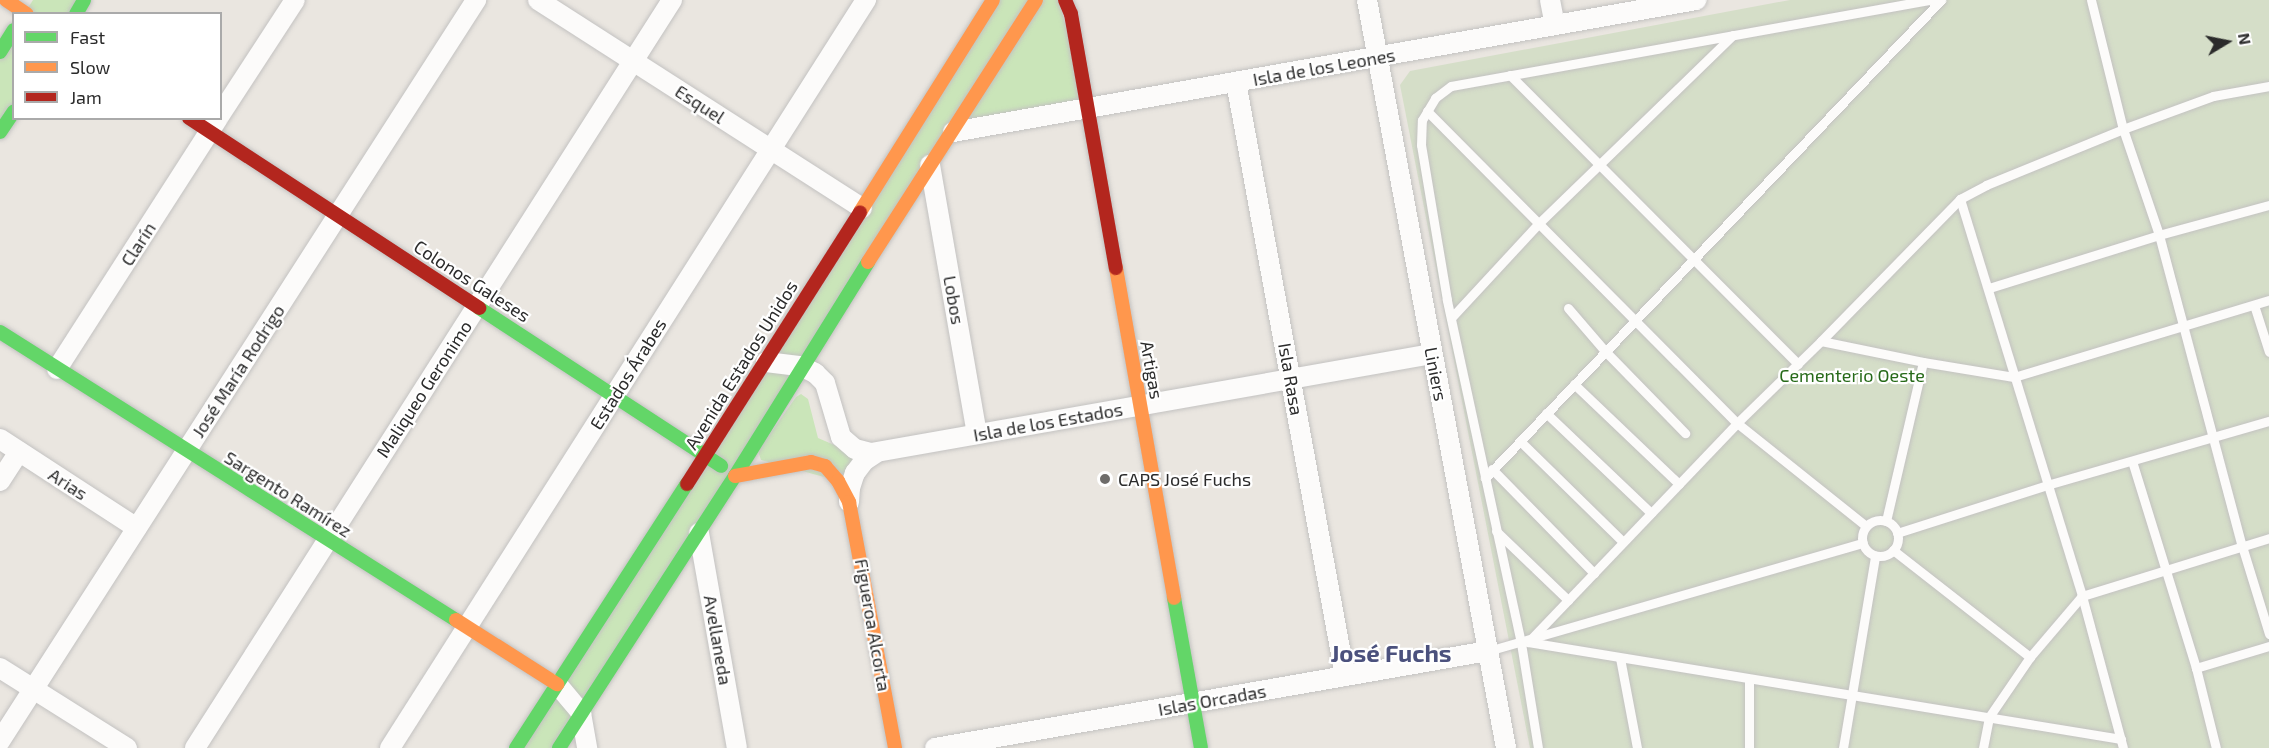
<!DOCTYPE html>
<meta charset="utf-8">
<style>
body{margin:0}
#map{position:relative;width:2269px;height:748px;overflow:hidden;background:#eae6e0;font-family:"Exo 2",sans-serif}
div>[style]{position:absolute}
.green>*{inset:0;background:#cae5b9}
.cemetery>*{inset:0;background:#d5dec8}
.roads{filter:drop-shadow(0 0 2px #c3c2c1) drop-shadow(0 0 2px #c3c2c1)}
.lane>*{height:9px;margin:-4.5px;padding:0 4.5px;transform-origin:4.5px;border-radius:4.5px;background:#fcfbfa}
.lane>.ring{margin:-4.5px;padding:0;box-sizing:content-box;background:none;border:9px solid #fcfbfa;border-radius:50%}
.street>*{height:20px;margin:-10px;padding:0 10px;transform-origin:10px;border-radius:10px;background:#fcfbfa}
.fast>*{height:14px;margin:-7px;padding:0 7px;transform-origin:7px;border-radius:7px;background:#63d668}
.slow>*{height:14px;margin:-7px;padding:0 7px;transform-origin:7px;border-radius:7px;background:#ff974d}
.jam>*{height:14px;margin:-7px;padding:0 7px;transform-origin:7px;border-radius:7px;background:#b3261e}
.dots>*{width:16px;height:16px;translate:-50% -50%;box-sizing:border-box;border:3px solid #fff;border-radius:50%}
span{translate:-50% -50%;white-space:nowrap;text-align:center;line-height:1.15;-webkit-text-stroke:4.5px #fff;paint-order:stroke}
.street-label{font-size:18px;color:#2b2b2b}
.park-label{font-size:18px;color:#276a19}
.poi-label{font-size:18px;color:#2b2b2b}
.left{translate:0 -50%;text-align:left}
.district-label{font-size:24px;color:#4b517d;font-weight:700}
.legend{position:absolute;left:12px;top:12px;width:210px;height:108px;box-sizing:border-box;background:#fff;border:2px solid #aaa;margin:0;padding:8px 10px;list-style:none;font-size:18px;color:#2b2b2b}
.legend li{display:flex;align-items:center;gap:12px;height:30px}
.legend b{width:30px;border:2px solid #aaa}
.north{position:absolute;left:2197px;top:12px;width:60px;height:60px;-webkit-text-stroke:4px #fff;paint-order:stroke;rotate:80deg;font-size:16px;font-weight:700;line-height:24px;text-align:center;color:#2b2b2b}
.north::after{content:'';display:block;margin:auto;width:21px;height:27px;background:#2b2b2b;clip-path:polygon(50% 0,100% 100%,50% 72%,0 100%)}
</style>
<div id="map">
<div class="green">
<i style="clip-path:polygon(33px 0,84px 0,76px 13px,24px 14px)"></i>
<i style="clip-path:polygon(993px 0,1059px 0,1086px 107px,954px 130px,559px 748px,516px 748px)"></i>
<i style="clip-path:polygon(13px 30px,13px 111px,0 132px,0 52px)"></i>
<i style="clip-path:polygon(801px 394px,808px 399px,818px 438px,860px 456px,843px 482px,761px 460px,758px 451px,796px 397px)"></i>
</div>
<div class="cemetery">
<i style="clip-path:polygon(1790px 0,2269px 0,2269px 748px,1530px 748px,1400px 85px,1410px 71px)"></i>
</div>
<div class="roads">
<div class="lane">
<i style="left:2091px;top:0;width:133px;rotate:76.1deg"></i>
<i style="left:2123px;top:129px;width:112px;rotate:71.2deg"></i>
<i style="left:2159px;top:235px;width:322px;rotate:75.1deg"></i>
<i style="left:2242px;top:546px;width:92px;rotate:72.9deg"></i>
<i style="left:1510px;top:75px;width:408px;rotate:45.1deg"></i>
<i style="left:1427px;top:111px;width:440px;rotate:45.2deg"></i>
<i style="left:1737px;top:423px;width:165px;rotate:38.6deg"></i>
<i style="left:1960px;top:199px;width:415px;rotate:72.9deg"></i>
<i style="left:2082px;top:596px;width:157px;rotate:74.9deg"></i>
<i style="left:1989px;top:288px;width:178px;rotate:-17.3deg"></i>
<i style="left:2159px;top:235px;width:114px;rotate:-15.3deg"></i>
<i style="left:2254px;top:305px;width:49px;rotate:72.3deg"></i>
<i style="left:1568px;top:308px;width:57px;rotate:49.3deg"></i>
<i style="left:1605px;top:351px;width:115px;rotate:45.7deg"></i>
<i style="left:1451px;top:318px;width:129px;rotate:-47.2deg"></i>
<i style="left:1539px;top:223px;width:270px;rotate:-44.1deg"></i>
<i style="left:1821px;top:341px;width:104px;rotate:11.6deg"></i>
<i style="left:1923px;top:362px;width:92px;rotate:9.4deg"></i>
<i style="left:2014px;top:377px;width:266px;rotate:-16.8deg"></i>
<i style="left:1574px;top:384px;width:145px;rotate:43.6deg"></i>
<i style="left:1546px;top:413px;width:145px;rotate:43.6deg"></i>
<i style="left:1520px;top:441px;width:144px;rotate:44.4deg"></i>
<i style="left:2132px;top:461px;width:217px;rotate:72.8deg"></i>
<i style="left:2196px;top:668px;width:82px;rotate:76deg"></i>
<i style="left:1492px;top:469px;width:146px;rotate:45.6deg"></i>
<i style="left:1485px;top:478px;width:661px;rotate:-46.35deg"></i>
<i class="ring" style="left:1862px;top:520px;width:27px;height:27px"></i>
<i style="left:1886px;top:521px;width:163px;rotate:-76.9deg"></i>
<i style="left:1496px;top:531px;width:100px;rotate:43.8deg"></i>
<i style="left:1897px;top:533px;width:157px;rotate:-17.7deg"></i>
<i style="left:2047px;top:485px;width:231px;rotate:-16.1deg"></i>
<i style="left:1893px;top:550px;width:174px;rotate:38deg"></i>
<i style="left:1528px;top:642px;width:303px;rotate:-46.3deg"></i>
<i style="left:1737px;top:423px;width:117px;rotate:-44.3deg"></i>
<i style="left:1821px;top:341px;width:199px;rotate:-45.6deg"></i>
<i style="left:1960px;top:199px;width:30px;rotate:-28deg"></i>
<i style="left:1986px;top:185px;width:148px;rotate:-22.2deg"></i>
<i style="left:2123px;top:129px;width:96px;rotate:-20.1deg"></i>
<i style="left:2213px;top:96px;width:57px;rotate:-10.1deg"></i>
<i style="left:1528px;top:642px;width:601px;rotate:9.29deg"></i>
<i style="left:1488px;top:651px;width:390px;rotate:-16.1deg"></i>
<i style="left:1620px;top:658px;width:92px;rotate:79.3deg"></i>
<i style="left:2196px;top:668px;width:76px;rotate:-16.8deg"></i>
<i style="left:1749px;top:679px;width:69px;rotate:90deg"></i>
<i style="left:1538px;top:748px;width:106px;rotate:-99.2deg"></i>
<i style="left:1521px;top:643px;width:351px;rotate:-102.2deg"></i>
<i style="left:1447px;top:300px;width:157px;rotate:-99.5deg"></i>
<i style="left:1421px;top:145px;width:25px;rotate:-88deg"></i>
<i style="left:1422px;top:120px;width:26px;rotate:-59deg"></i>
<i style="left:1435px;top:98px;width:20px;rotate:-37deg"></i>
<i style="left:1451px;top:86px;width:487px;rotate:-10.2deg"></i>
<i style="left:1843px;top:748px;width:195px;rotate:-80.5deg"></i>
<i style="left:1983px;top:748px;width:32px;rotate:-79deg"></i>
<i style="left:1989px;top:717px;width:73px;rotate:-55.7deg"></i>
<i style="left:2030px;top:657px;width:80px;rotate:-49.6deg"></i>
<i style="left:2082px;top:596px;width:196px;rotate:-17.2deg"></i>
</div>
<div class="street">
<i style="left:538px;top:0;width:385px;rotate:32.7deg"></i>
<i style="left:1367px;top:0;width:761px;rotate:79.47deg"></i>
<i style="left:1550px;top:0;width:25px;rotate:79deg"></i>
<i style="left:1236px;top:82px;width:604px;rotate:79.6deg"></i>
<i style="left:220px;top:115px;width:137px;rotate:-56.9deg"></i>
<i style="left:953px;top:132px;width:755px;rotate:-10.07deg"></i>
<i style="left:930px;top:165px;width:273px;rotate:80.1deg"></i>
<i style="left:766px;top:362px;width:35px;rotate:7deg"></i>
<i style="left:801px;top:366px;width:16px;rotate:27deg"></i>
<i style="left:815px;top:373px;width:14px;rotate:45deg"></i>
<i style="left:825px;top:383px;width:56px;rotate:73.5deg"></i>
<i style="left:841px;top:437px;width:18px;rotate:41deg"></i>
<i style="left:855px;top:449px;width:16px;rotate:14deg"></i>
<i style="left:871px;top:453px;width:570px;rotate:-10.01deg"></i>
<i style="left:57px;top:369px;width:298px;rotate:-57.3deg"></i>
<i style="left:0;top:439px;width:163px;rotate:33deg"></i>
<i style="left:0;top:481px;width:35px;rotate:-57deg"></i>
<i style="left:849px;top:502px;width:14px;rotate:-86deg"></i>
<i style="left:850px;top:488px;width:16px;rotate:-72deg"></i>
<i style="left:855px;top:473px;width:15px;rotate:-53deg"></i>
<i style="left:864px;top:461px;width:14px;rotate:-34deg"></i>
<i style="left:699px;top:533px;width:218px;rotate:80deg"></i>
<i style="left:0;top:668px;width:150px;rotate:32.2deg"></i>
<i style="left:557px;top:684px;width:38px;rotate:50deg"></i>
<i style="left:581px;top:713px;width:36px;rotate:80deg"></i>
<i style="left:0;top:741px;width:881px;rotate:-57.28deg"></i>
<i style="left:195px;top:748px;width:887px;rotate:-57.47deg"></i>
<i style="left:390px;top:748px;width:887px;rotate:-57.53deg"></i>
<i style="left:935px;top:748px;width:561px;rotate:-9.95deg"></i>
</div>
<div class="fast">
<i style="left:76px;top:14px;width:16px;rotate:-60deg"></i>
<i style="left:0;top:52px;width:26px;rotate:-58deg"></i>
<i style="left:0;top:132px;width:25px;rotate:-56deg"></i>
<i style="left:479px;top:308px;width:289px;rotate:33.1deg"></i>
<i style="left:0;top:332px;width:539px;rotate:32.28deg"></i>
<i style="left:1174px;top:598px;width:152px;rotate:79.8deg"></i>
<i style="left:516px;top:748px;width:315px;rotate:-57.1deg"></i>
<i style="left:559px;top:748px;width:324px;rotate:-57.1deg"></i>
<i style="left:735px;top:476px;width:252px;rotate:-58.1deg"></i>
</div>
<div class="slow">
<i style="left:6px;top:0;width:25px;rotate:34deg"></i>
<i style="left:860px;top:212px;width:250px;rotate:-57.9deg"></i>
<i style="left:868px;top:262px;width:311px;rotate:-57.3deg"></i>
<i style="left:1116px;top:268px;width:335px;rotate:80deg"></i>
<i style="left:735px;top:476px;width:77px;rotate:-10.4deg"></i>
<i style="left:811px;top:462px;width:15px;rotate:16deg"></i>
<i style="left:825px;top:466px;width:20px;rotate:49deg"></i>
<i style="left:838px;top:481px;width:24px;rotate:62deg"></i>
<i style="left:849px;top:502px;width:250px;rotate:79.4deg"></i>
<i style="left:456px;top:620px;width:120px;rotate:32.4deg"></i>
</div>
<div class="jam">
<i style="left:1065px;top:0;width:15px;rotate:67deg"></i>
<i style="left:1071px;top:14px;width:258px;rotate:80deg"></i>
<i style="left:189px;top:118px;width:347px;rotate:33.2deg"></i>
<i style="left:687px;top:484px;width:322px;rotate:-57.5deg"></i>
</div>
</div>
<div class="dots">
<i style="left:1105px;top:479px;background:#6e6c6a"></i>
</div>
<div class="street-label">
<span style="left:1324px;top:67px;rotate:-10deg">Isla de los Leones</span>
<span style="left:700px;top:104px;rotate:33deg">Esquel</span>
<span style="left:138px;top:244px;rotate:-57deg">Clarín</span>
<span style="left:472px;top:281px;rotate:33deg">Colonos Galeses</span>
<span style="left:954px;top:300px;rotate:80deg">Lobos</span>
<span style="left:741px;top:365px;rotate:-58deg">Avenida Estados Unidos</span>
<span style="left:1152px;top:370px;rotate:80deg">Artigas</span>
<span style="left:238px;top:371px;rotate:-57deg">José María Rodrigo</span>
<span style="left:628px;top:374px;rotate:-58deg">Estados Árabes</span>
<span style="left:1436px;top:374px;rotate:79deg">Liniers</span>
<span style="left:1291px;top:379px;rotate:80deg">Isla Rasa</span>
<span style="left:424px;top:389px;rotate:-57deg">Maliqueo Geronimo</span>
<span style="left:1048px;top:422px;rotate:-10deg">Isla de los Estados</span>
<span style="left:68px;top:484px;rotate:33deg">Arias</span>
<span style="left:288px;top:494px;rotate:32deg">Sargento Ramírez</span>
<span style="left:873px;top:625px;rotate:80deg">Figueroa Alcorta</span>
<span style="left:718px;top:640px;rotate:80deg">Avellaneda</span>
<span style="left:1212px;top:700px;rotate:-10deg">Islas Orcadas</span>
</div>
<div class="park-label">
<span style="left:1852px;top:375px">Cementerio Oeste</span>
</div>
<div class="poi-label">
<span class="left" style="left:1118px;top:479px">CAPS José Fuchs</span>
</div>
<div class="district-label">
<span style="left:1391px;top:653px">José Fuchs</span>
</div>
<ul class="legend">
<li><b style="height:8px;background:#63d668"></b>Fast</li>
<li><b style="height:8px;background:#ff974d"></b>Slow</li>
<li><b style="height:8px;background:#b3261e"></b>Jam</li>
</ul>
<div class="north">N</div>
</div>
